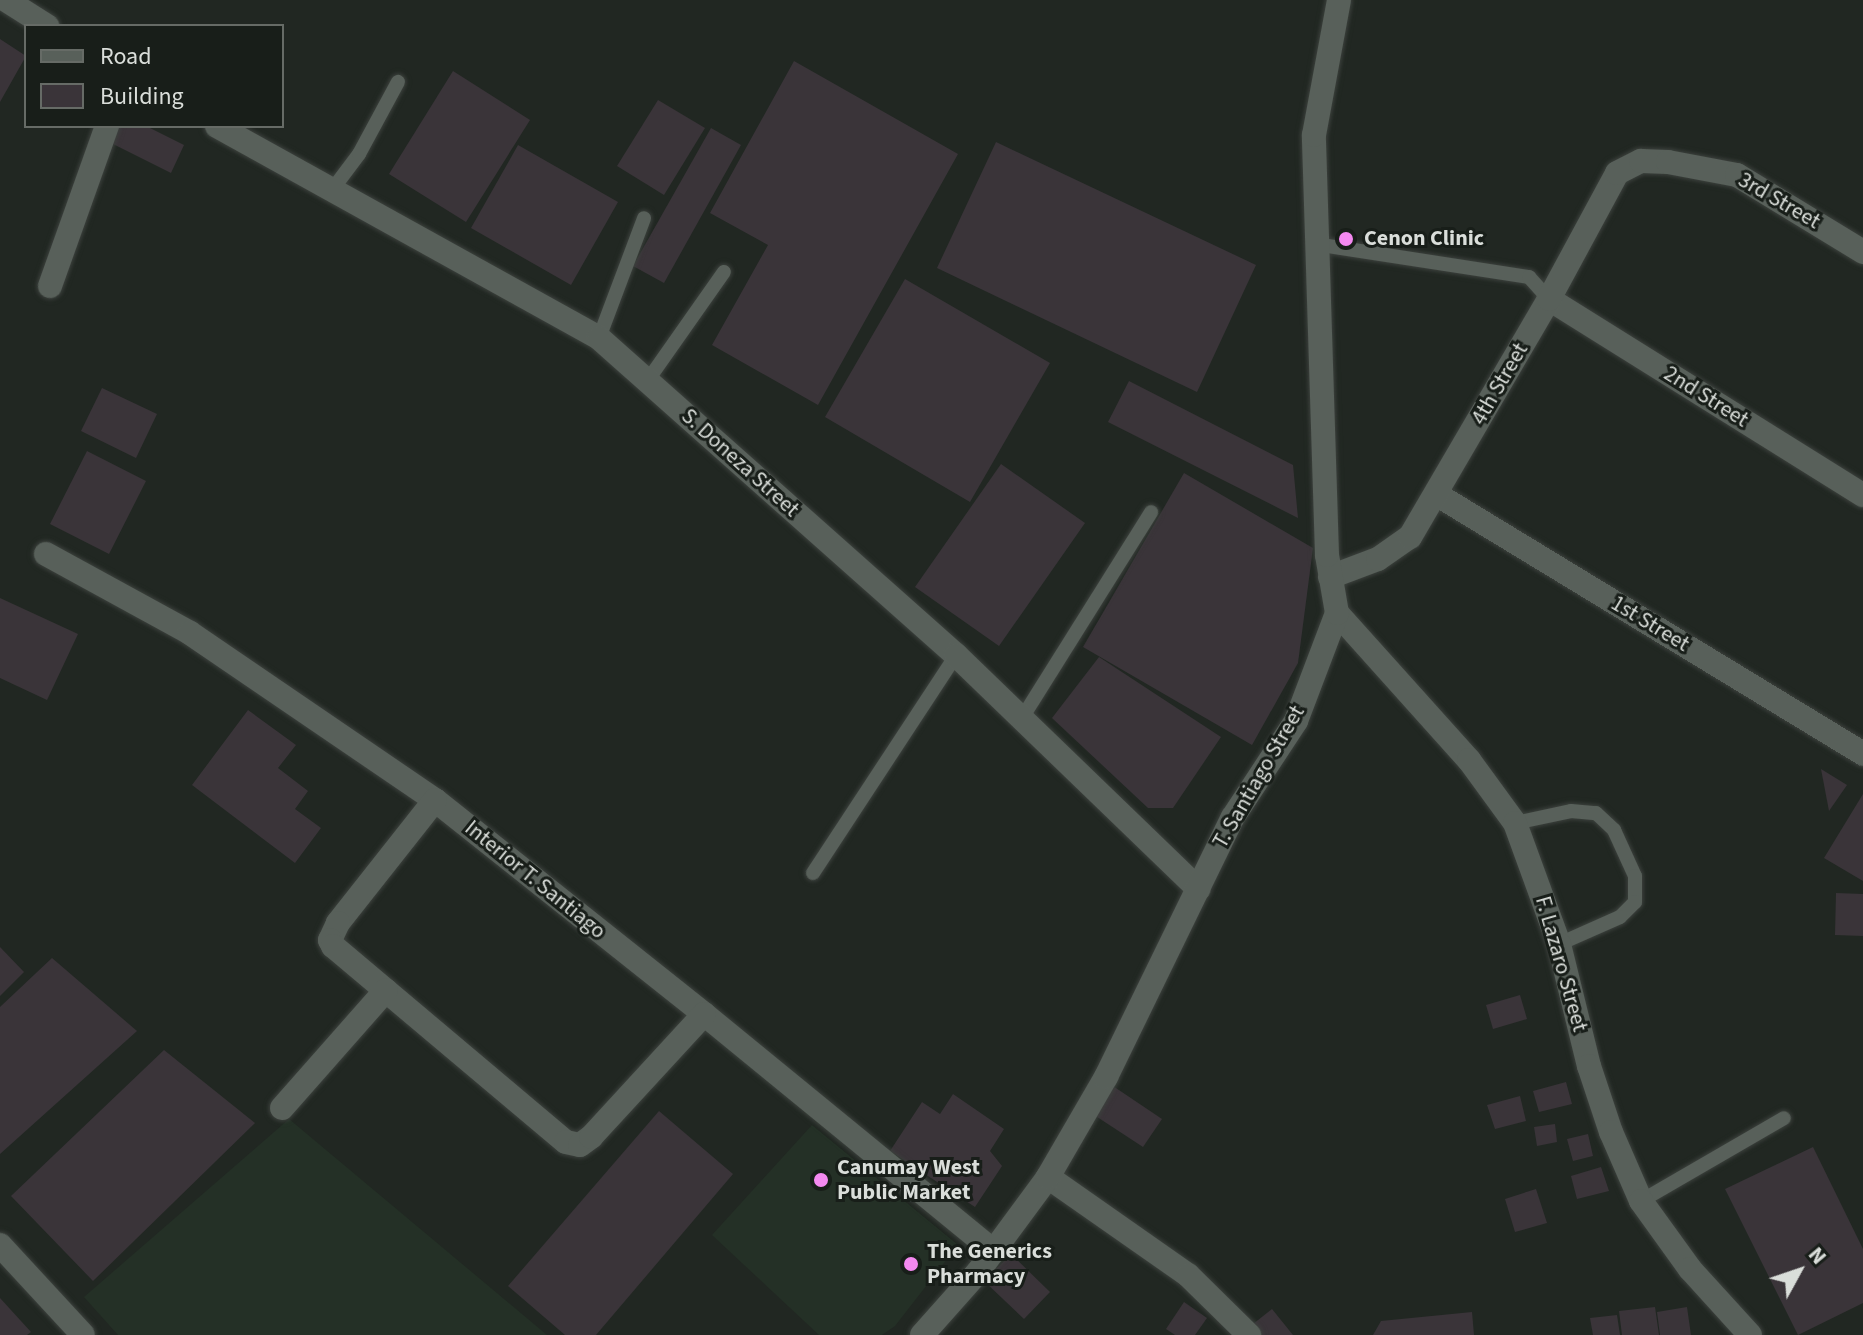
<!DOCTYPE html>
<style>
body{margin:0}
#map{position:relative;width:1863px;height:1335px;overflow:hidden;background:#212722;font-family:"Source Sans 3",sans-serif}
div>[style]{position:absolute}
.built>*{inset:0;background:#243026}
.building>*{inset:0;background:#3a3439}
.roads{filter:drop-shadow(0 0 2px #3c413d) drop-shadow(0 0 2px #3c413d)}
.lane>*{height:14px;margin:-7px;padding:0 7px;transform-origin:7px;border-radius:7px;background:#58605a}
.street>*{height:24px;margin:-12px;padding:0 12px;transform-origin:12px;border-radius:12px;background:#58605a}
.secondary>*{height:24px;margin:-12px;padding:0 12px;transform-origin:12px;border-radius:12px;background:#58605a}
.dots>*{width:22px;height:22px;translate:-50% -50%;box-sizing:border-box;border:4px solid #181e19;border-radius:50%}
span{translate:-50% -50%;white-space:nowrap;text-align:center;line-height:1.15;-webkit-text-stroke:6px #181e19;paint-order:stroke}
.street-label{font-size:22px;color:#dadeda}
.poi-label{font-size:22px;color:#dadeda;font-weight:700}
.left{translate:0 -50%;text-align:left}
.legend{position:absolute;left:24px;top:24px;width:260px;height:104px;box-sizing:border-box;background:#181e19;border:2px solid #666b66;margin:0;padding:10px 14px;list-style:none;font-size:24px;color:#dadeda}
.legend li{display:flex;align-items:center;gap:16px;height:40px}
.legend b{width:40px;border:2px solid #666b66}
.north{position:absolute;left:1759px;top:1231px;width:80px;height:80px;-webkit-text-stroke:6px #181e19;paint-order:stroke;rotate:50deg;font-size:22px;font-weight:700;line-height:32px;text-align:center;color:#dadeda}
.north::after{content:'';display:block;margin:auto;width:28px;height:36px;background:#dadeda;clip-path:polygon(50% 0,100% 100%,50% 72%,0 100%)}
</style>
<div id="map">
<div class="built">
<i style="clip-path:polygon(289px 1119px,547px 1335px,118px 1335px,84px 1297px)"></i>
<i style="clip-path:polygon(812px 1125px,958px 1245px,895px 1326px,882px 1335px,819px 1335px,712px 1235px)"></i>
</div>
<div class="building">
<i style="clip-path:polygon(0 39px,26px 56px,0 102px)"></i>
<i style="clip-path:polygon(794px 61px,958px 154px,818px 405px,712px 345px,768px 245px,710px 213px)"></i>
<i style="clip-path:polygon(453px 71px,530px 120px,466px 222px,389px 174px)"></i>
<i style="clip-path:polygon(658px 100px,705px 128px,664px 195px,617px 166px)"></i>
<i style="clip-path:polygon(119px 126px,146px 126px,184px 145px,171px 173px,111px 143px)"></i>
<i style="clip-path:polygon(711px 128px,741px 145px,664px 283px,633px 266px)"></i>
<i style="clip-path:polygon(996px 142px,1256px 265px,1197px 392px,937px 268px)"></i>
<i style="clip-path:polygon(518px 145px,618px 202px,571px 285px,471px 228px)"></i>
<i style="clip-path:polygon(905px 279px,1050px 363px,970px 502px,825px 417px)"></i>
<i style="clip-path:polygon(1129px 381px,1293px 465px,1298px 518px,1108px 422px)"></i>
<i style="clip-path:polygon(102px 388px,157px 414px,136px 458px,81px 431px)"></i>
<i style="clip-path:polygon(87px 451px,146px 481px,109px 554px,50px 524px)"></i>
<i style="clip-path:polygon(1001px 464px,1085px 523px,999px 646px,915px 587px)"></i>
<i style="clip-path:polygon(1184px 473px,1313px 548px,1298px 663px,1252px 745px,1083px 647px)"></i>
<i style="clip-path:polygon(0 598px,78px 634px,47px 700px,0 678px)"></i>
<i style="clip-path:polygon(1099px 657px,1221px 737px,1173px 808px,1148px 808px,1052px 718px)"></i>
<i style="clip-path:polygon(248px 710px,296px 745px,278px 768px,308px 791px,295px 809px,321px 828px,295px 863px,192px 785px)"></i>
<i style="clip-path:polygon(1821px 769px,1847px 785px,1829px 811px)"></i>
<i style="clip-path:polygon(1863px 794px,1863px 881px,1824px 858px)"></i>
<i style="clip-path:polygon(1836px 893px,1863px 894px,1863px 936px,1835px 935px)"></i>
<i style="clip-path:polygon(0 947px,24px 972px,0 996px)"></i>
<i style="clip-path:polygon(52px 958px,137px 1031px,0 1154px,0 1007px)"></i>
<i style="clip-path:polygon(1520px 995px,1527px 1019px,1493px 1029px,1486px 1005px)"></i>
<i style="clip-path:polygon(164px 1050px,255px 1123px,93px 1281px,11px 1196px)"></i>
<i style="clip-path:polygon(1107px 1082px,1162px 1119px,1143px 1147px,1088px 1111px)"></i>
<i style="clip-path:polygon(1566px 1082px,1572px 1104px,1539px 1112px,1533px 1091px)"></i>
<i style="clip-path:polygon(953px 1094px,1004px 1129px,990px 1151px,1002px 1166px,975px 1207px,890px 1151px,922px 1102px,940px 1114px)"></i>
<i style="clip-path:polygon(1520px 1096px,1526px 1121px,1495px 1129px,1487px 1105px)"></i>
<i style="clip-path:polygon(659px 1111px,733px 1174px,596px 1335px,565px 1335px,508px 1286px)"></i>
<i style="clip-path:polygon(1555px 1124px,1557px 1142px,1537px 1146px,1534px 1127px)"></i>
<i style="clip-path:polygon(1588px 1134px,1593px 1156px,1573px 1161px,1567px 1139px)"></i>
<i style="clip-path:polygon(1813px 1147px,1863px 1249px,1863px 1303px,1798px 1335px,1725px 1189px)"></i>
<i style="clip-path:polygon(1601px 1167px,1609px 1191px,1577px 1199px,1571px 1176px)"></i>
<i style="clip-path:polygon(1536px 1189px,1547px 1223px,1515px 1232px,1505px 1199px)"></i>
<i style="clip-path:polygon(1011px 1254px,1050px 1292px,1024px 1319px,984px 1281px)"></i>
<i style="clip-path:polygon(0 1298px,31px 1332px,27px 1335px,0 1335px)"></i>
<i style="clip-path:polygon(1184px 1302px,1207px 1318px,1195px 1335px,1175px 1335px,1166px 1329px)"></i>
<i style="clip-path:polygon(1655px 1307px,1659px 1335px,1622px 1335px,1619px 1311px)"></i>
<i style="clip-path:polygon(1687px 1307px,1691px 1335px,1660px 1335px,1657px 1312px)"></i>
<i style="clip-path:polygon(1272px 1309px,1293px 1335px,1262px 1335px,1253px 1324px)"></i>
<i style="clip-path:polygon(1472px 1312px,1474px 1335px,1373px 1335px,1381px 1321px)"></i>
<i style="clip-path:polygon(1617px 1315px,1620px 1335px,1593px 1335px,1590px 1318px)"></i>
</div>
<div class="roads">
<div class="lane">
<i style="left:332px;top:190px;width:45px;rotate:-53.1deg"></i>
<i style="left:359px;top:154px;width:82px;rotate:-61.6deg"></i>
<i style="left:1315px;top:244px;width:217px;rotate:8.8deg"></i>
<i style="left:1529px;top:277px;width:30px;rotate:48deg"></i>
<i style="left:599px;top:338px;width:128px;rotate:-69.4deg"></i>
<i style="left:648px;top:380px;width:132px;rotate:-54.9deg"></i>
<i style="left:1022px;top:718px;width:243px;rotate:-57.9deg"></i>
<i style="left:1515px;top:823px;width:57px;rotate:-12.1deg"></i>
<i style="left:1571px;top:811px;width:25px;rotate:5deg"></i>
<i style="left:1596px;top:813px;width:25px;rotate:43deg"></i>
<i style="left:1614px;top:830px;width:51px;rotate:65.5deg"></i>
<i style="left:1635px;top:876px;width:26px;rotate:90deg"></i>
<i style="left:1635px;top:902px;width:21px;rotate:135deg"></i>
<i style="left:1620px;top:917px;width:67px;rotate:156.1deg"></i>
<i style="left:813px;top:873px;width:261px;rotate:-56.7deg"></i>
<i style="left:1641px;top:1201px;width:165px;rotate:-30.1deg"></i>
</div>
<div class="street">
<i style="left:6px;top:0;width:49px;rotate:32.4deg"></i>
<i style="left:217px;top:126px;width:437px;rotate:29deg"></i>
<i style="left:599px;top:338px;width:477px;rotate:41.6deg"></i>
<i style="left:956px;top:655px;width:337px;rotate:44deg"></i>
<i style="left:50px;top:286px;width:170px;rotate:-70.4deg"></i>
<i style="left:1549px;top:299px;width:370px;rotate:32deg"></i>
<i style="left:1436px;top:494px;width:500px;rotate:31.3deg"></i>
<i style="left:46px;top:554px;width:164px;rotate:28.7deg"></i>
<i style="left:190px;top:633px;width:297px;rotate:34.3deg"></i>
<i style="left:435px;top:800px;width:344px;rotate:38.5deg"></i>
<i style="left:704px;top:1014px;width:375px;rotate:39.3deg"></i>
<i style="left:1330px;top:577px;width:51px;rotate:-20.6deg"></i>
<i style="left:1378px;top:559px;width:39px;rotate:-35deg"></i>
<i style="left:1410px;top:537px;width:276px;rotate:-59.7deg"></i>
<i style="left:1549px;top:299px;width:143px;rotate:-61.6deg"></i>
<i style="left:1617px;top:173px;width:27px;rotate:-27deg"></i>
<i style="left:1641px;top:161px;width:27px;rotate:2deg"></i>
<i style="left:1668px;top:162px;width:70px;rotate:10.7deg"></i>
<i style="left:1737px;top:175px;width:148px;rotate:31.4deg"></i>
<i style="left:435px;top:800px;width:157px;rotate:128.3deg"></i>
<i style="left:338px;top:923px;width:19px;rotate:115deg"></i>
<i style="left:330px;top:940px;width:7px;rotate:63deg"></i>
<i style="left:333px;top:946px;width:304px;rotate:40.1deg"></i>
<i style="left:566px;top:1142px;width:14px;rotate:12deg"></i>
<i style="left:580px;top:1145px;width:14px;rotate:-36deg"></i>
<i style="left:591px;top:1137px;width:167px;rotate:-47.4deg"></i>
<i style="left:282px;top:1108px;width:157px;rotate:-48.6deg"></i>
<i style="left:1048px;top:1177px;width:171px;rotate:35deg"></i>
<i style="left:1188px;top:1275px;width:86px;rotate:44.5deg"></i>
</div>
<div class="secondary">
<i style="left:1337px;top:613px;width:198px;rotate:48.1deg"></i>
<i style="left:1469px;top:760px;width:78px;rotate:53.9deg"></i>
<i style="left:1515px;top:823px;width:129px;rotate:70deg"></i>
<i style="left:1559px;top:944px;width:126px;rotate:76.2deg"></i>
<i style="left:1589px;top:1066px;width:70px;rotate:71.6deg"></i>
<i style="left:1611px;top:1132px;width:75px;rotate:66.5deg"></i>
<i style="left:1641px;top:1201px;width:84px;rotate:54.2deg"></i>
<i style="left:1690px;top:1269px;width:89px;rotate:47.7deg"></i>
<i style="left:0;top:1245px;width:122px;rotate:47.3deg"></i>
<i style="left:922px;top:1335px;width:84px;rotate:-48.4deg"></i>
<i style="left:978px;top:1272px;width:118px;rotate:-53.6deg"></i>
<i style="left:1048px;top:1177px;width:116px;rotate:-59.9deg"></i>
<i style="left:1106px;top:1077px;width:289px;rotate:-64deg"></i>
<i style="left:1233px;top:817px;width:115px;rotate:-56.7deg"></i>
<i style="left:1296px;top:721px;width:116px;rotate:-69.2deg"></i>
<i style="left:1337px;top:613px;width:59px;rotate:-99.8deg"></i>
<i style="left:1327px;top:555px;width:420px;rotate:-91.8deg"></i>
<i style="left:1314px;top:135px;width:137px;rotate:-79.5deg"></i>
</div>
</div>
<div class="dots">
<i style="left:1346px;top:239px;background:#f489f0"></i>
<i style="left:821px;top:1180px;background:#f489f0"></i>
<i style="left:911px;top:1264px;background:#f489f0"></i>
</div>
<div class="street-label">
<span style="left:1779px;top:201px;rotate:30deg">3rd Street</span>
<span style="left:1500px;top:384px;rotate:-60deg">4th Street</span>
<span style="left:1706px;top:397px;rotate:32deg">2nd Street</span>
<span style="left:740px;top:463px;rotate:42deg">S. Doneza Street</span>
<span style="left:1650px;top:624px;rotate:31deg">1st Street</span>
<span style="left:1259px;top:777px;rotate:-60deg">T. Santiago Street</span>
<span style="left:535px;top:880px;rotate:39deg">Interior T. Santiago</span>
<span style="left:1561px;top:964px;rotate:74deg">F. Lazaro Street</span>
</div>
<div class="poi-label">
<span class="left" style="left:1364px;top:239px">Cenon Clinic</span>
<span class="left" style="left:837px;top:1180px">Canumay West<br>Public Market</span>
<span class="left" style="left:927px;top:1264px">The Generics<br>Pharmacy</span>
</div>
<ul class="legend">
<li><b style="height:10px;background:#58605a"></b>Road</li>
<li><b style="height:22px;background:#3a3439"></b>Building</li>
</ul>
<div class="north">N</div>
</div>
